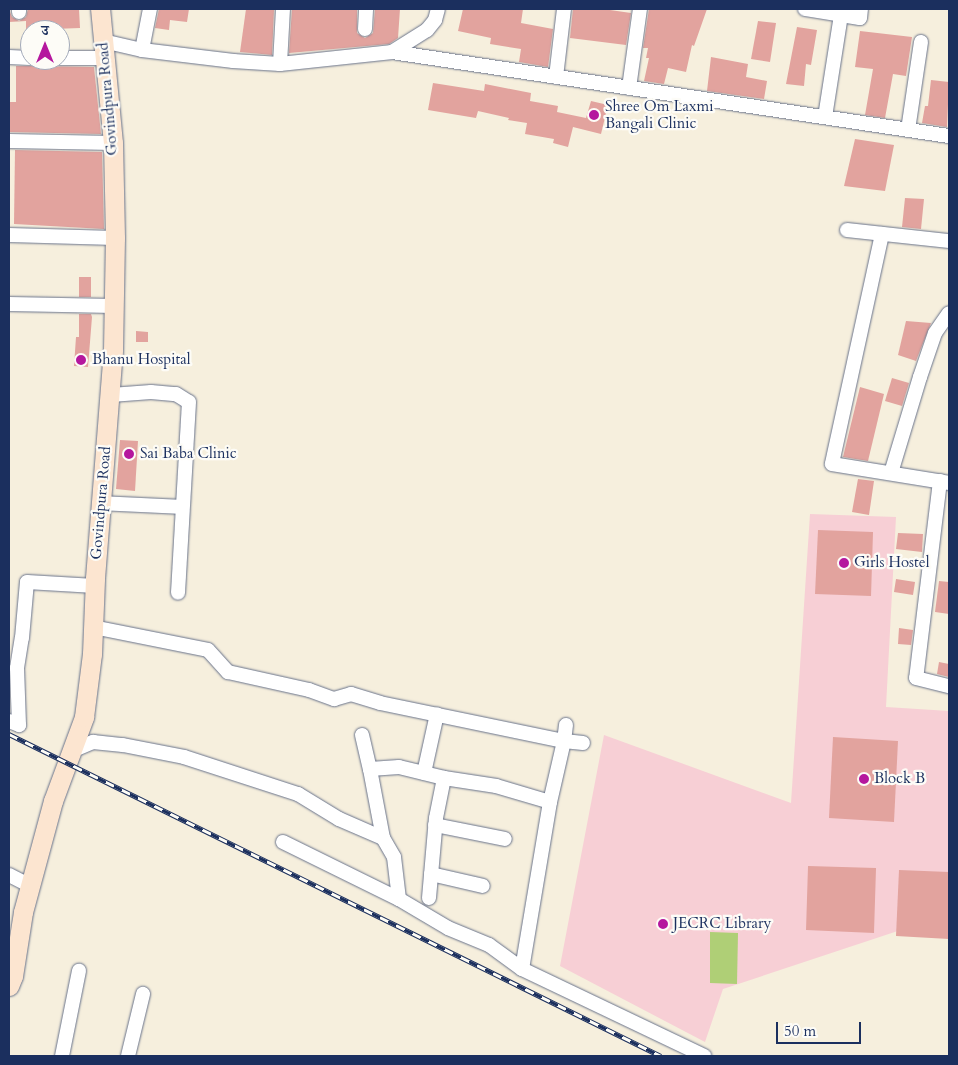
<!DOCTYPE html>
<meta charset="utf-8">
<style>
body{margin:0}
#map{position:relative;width:958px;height:1065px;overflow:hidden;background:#f6efdd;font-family:Cardo,"Noto Serif Devanagari",serif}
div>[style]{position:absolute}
.built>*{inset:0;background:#f7cfd5}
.green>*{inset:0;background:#afcf76}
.building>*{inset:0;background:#e2a39e}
.roads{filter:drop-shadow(0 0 1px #68728a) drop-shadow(0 0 1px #68728a)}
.street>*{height:14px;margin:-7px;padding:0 7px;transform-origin:7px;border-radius:7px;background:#fff}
.secondary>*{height:19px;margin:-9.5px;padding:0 9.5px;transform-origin:9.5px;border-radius:9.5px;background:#fce5d0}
.rail>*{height:5px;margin-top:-2.5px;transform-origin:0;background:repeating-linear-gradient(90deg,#fdfcf7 0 9px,#1b2f5e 0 18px);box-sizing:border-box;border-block:1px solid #1b2f5e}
.dots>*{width:14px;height:14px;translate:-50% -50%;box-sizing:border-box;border:2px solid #fdfcf7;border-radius:50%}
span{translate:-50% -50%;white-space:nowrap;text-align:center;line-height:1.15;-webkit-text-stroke:4.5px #fdfcf7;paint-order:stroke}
.street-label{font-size:15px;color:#1b2f5e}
.poi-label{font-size:15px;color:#1b2f5e}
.left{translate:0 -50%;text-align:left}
.frame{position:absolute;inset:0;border:10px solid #1b2f5e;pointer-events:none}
.north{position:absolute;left:20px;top:20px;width:50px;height:50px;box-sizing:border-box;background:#fdfcf7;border:1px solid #a3aaba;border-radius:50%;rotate:0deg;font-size:14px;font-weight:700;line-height:20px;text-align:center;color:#1b2f5e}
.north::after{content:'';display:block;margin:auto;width:18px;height:22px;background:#b5179e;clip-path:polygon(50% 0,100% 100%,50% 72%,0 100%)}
.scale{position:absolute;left:776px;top:1022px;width:85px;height:22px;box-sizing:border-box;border:2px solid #1b2f5e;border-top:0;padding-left:6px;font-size:15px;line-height:18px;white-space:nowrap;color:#1b2f5e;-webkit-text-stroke:4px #fdfcf7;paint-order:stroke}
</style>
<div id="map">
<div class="built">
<i style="clip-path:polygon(810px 514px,896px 517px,886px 707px,949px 711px,949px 914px,723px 989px,705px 1042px,560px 966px,604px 735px,791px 803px)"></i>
</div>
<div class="green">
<i style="clip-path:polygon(710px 932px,738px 933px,737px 984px,710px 983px)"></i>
</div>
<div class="building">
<i style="clip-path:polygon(9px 9px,12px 17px,19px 21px,26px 17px,28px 9px,79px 9px,80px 28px,26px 30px,26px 21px,9px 22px)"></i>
<i style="clip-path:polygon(159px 9px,189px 9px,187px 22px,170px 20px,169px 30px,155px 28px)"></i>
<i style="clip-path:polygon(246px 9px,274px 9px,272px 55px,240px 52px)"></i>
<i style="clip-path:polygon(292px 9px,357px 9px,357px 33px,365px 38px,373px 33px,375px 9px,400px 9px,398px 38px,389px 44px,289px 53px)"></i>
<i style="clip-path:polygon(463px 9px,523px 9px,521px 23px,553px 29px,548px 67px,519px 62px,521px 49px,490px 44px,491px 38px,458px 31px)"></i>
<i style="clip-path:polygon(573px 9px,603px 9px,631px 13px,626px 45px,570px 38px)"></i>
<i style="clip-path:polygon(649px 9px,707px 9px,694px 46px,692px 45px,686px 72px,668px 68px,664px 84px,644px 81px,649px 58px,646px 58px,648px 48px,643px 48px)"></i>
<i style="clip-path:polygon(758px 21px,776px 23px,770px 62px,751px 59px)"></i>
<i style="clip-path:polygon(797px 27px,817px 30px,811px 65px,806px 64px,804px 86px,786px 84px)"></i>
<i style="clip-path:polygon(860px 31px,912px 37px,906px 76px,893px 74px,885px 118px,865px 115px,873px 69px,855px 67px)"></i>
<i style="clip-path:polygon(711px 57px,748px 64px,746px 77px,767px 81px,764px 99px,707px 91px)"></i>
<i style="clip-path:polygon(34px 66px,94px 67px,101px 134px,9px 132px,9px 102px,16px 102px,16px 66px)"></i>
<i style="clip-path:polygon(931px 80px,949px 82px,947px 127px,922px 123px,925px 106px,928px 106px)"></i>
<i style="clip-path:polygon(433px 83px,484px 91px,485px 84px,531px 93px,530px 101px,558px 106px,557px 112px,586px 118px,591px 101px,608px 105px,601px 134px,573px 127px,568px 147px,553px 143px,554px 139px,525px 134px,527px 123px,508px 120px,509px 118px,478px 111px,476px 118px,428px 110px)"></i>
<i style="clip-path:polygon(855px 139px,894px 145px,885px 191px,844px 186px)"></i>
<i style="clip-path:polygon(15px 150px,102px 152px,104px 229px,14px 224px)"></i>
<i style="clip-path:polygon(905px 198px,924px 199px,921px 229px,902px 227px)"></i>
<i style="clip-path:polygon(79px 277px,91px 277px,91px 297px,79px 297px)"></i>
<i style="clip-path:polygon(79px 314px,91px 314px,92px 317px,88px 367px,74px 366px,76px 337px,79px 337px)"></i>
<i style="clip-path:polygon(906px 321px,931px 323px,916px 361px,898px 355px)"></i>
<i style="clip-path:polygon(136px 331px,148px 332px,148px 342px,136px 342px)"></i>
<i style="clip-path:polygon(892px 378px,909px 383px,902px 406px,885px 401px)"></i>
<i style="clip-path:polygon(860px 387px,884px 394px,868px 461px,843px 457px)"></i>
<i style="clip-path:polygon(120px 440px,138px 441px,135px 491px,116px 489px)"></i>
<i style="clip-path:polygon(858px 479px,874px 481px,869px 515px,852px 512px)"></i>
<i style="clip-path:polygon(818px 530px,873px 532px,871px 596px,815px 594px)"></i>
<i style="clip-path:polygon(898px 533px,923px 534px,922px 552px,896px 549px)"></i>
<i style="clip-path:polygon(896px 579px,915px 582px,913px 595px,894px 592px)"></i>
<i style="clip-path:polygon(939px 581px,949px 582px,949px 614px,935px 612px)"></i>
<i style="clip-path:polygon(899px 628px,913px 630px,911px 645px,898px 644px)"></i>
<i style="clip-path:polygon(939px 662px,949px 664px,949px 677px,937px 674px)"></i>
<i style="clip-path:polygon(833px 737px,898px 741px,894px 822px,829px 818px)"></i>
<i style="clip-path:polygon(808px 866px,876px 868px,874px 933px,806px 930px)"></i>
<i style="clip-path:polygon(899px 870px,949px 872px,949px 939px,896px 936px)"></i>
</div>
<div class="roads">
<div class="street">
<i style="left:19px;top:9px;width:3px;rotate:90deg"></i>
<i style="left:805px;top:9px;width:36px;rotate:9deg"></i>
<i style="left:365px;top:29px;width:20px;rotate:-87deg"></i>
<i style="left:103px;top:41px;width:40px;rotate:13deg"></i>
<i style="left:142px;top:50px;width:92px;rotate:6.9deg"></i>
<i style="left:233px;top:61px;width:47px;rotate:3.7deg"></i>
<i style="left:280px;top:64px;width:113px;rotate:-6.1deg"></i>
<i style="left:392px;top:52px;width:563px;rotate:8.58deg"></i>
<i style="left:142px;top:50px;width:42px;rotate:-79deg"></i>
<i style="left:392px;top:52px;width:41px;rotate:-32.2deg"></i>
<i style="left:427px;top:30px;width:13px;rotate:-51deg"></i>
<i style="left:435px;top:20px;width:11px;rotate:-75deg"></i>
<i style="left:9px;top:57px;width:21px;rotate:3deg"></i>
<i style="left:60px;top:58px;width:45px"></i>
<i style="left:280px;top:64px;width:55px;rotate:-86.9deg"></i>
<i style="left:556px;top:77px;width:68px;rotate:-83.3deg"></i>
<i style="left:629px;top:88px;width:80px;rotate:-82.1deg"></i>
<i style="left:825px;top:117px;width:103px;rotate:-81.1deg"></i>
<i style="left:841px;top:15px;width:19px;rotate:9deg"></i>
<i style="left:860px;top:18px;width:9px;rotate:-84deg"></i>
<i style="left:908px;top:130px;width:89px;rotate:-81.6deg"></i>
<i style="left:9px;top:141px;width:104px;rotate:1.1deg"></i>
<i style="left:847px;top:230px;width:103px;rotate:6.2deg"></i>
<i style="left:882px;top:234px;width:235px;rotate:102.3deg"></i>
<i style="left:832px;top:464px;width:119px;rotate:9.2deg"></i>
<i style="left:9px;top:235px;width:106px;rotate:1.6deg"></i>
<i style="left:9px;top:304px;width:105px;rotate:1.1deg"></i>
<i style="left:111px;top:395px;width:40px;rotate:-4.3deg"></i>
<i style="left:151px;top:392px;width:25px;rotate:5deg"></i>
<i style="left:176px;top:394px;width:15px;rotate:32deg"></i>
<i style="left:189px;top:402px;width:191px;rotate:93.3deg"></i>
<i style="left:891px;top:473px;width:100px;rotate:-73.2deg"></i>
<i style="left:920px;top:377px;width:46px;rotate:-71.2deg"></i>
<i style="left:935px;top:333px;width:24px;rotate:-55deg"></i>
<i style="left:940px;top:481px;width:198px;rotate:96.9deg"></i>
<i style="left:916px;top:678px;width:34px;rotate:14deg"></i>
<i style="left:100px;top:503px;width:82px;rotate:2.8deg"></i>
<i style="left:93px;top:627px;width:117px;rotate:11.3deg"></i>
<i style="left:208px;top:650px;width:30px;rotate:48deg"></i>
<i style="left:228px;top:672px;width:83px;rotate:12.5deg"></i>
<i style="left:309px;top:690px;width:27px;rotate:20deg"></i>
<i style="left:334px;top:699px;width:18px;rotate:-16deg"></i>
<i style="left:351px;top:694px;width:30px;rotate:17deg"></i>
<i style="left:380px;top:703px;width:188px;rotate:11.7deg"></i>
<i style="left:564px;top:741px;width:63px;rotate:102.9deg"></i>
<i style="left:550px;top:802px;width:169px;rotate:99.5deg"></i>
<i style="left:522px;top:969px;width:41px;rotate:-144deg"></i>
<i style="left:489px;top:945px;width:44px;rotate:-157.5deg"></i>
<i style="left:448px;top:928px;width:57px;rotate:-149.4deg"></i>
<i style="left:399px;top:899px;width:42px;rotate:-96.8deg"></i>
<i style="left:394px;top:857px;width:22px;rotate:-120deg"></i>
<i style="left:383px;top:838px;width:70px;rotate:-100.7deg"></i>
<i style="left:370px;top:769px;width:29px;rotate:-4deg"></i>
<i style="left:399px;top:767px;width:46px;rotate:13.7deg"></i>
<i style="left:444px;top:778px;width:53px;rotate:8.7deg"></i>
<i style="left:496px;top:786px;width:56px;rotate:16.5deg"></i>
<i style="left:9px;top:721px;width:11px;rotate:22deg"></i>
<i style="left:19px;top:725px;width:57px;rotate:-92deg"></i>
<i style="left:17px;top:668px;width:30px;rotate:-81deg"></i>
<i style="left:22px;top:638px;width:56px;rotate:-84.9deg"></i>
<i style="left:27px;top:582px;width:68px;rotate:3.4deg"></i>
<i style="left:566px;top:725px;width:16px;rotate:97deg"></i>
<i style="left:564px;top:741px;width:19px;rotate:6deg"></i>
<i style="left:362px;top:735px;width:35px;rotate:77deg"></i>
<i style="left:74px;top:750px;width:21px;rotate:-23deg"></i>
<i style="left:93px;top:742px;width:30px;rotate:6deg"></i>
<i style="left:123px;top:745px;width:62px;rotate:11.1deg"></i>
<i style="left:184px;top:757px;width:120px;rotate:18deg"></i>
<i style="left:298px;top:794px;width:48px;rotate:31.4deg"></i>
<i style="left:339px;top:819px;width:48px;rotate:23.4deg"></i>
<i style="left:424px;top:773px;width:60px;rotate:-77.6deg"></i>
<i style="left:435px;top:825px;width:71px;rotate:11.3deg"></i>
<i style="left:283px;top:842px;width:129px;rotate:26.2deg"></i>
<i style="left:431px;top:874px;width:53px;rotate:13deg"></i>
<i style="left:9px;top:875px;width:25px;rotate:27deg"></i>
<i style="left:429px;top:898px;width:80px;rotate:-85deg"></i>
<i style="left:436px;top:818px;width:41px;rotate:-78.7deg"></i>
<i style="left:522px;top:969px;width:202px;rotate:25.5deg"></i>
<i style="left:62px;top:1056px;width:87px;rotate:-78.7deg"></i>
<i style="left:128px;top:1056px;width:64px;rotate:-76.4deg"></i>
</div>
<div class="secondary">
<i style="left:9px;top:986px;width:11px;rotate:-68deg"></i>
<i style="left:13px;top:976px;width:65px;rotate:-81.1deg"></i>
<i style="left:23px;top:912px;width:115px;rotate:-74.9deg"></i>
<i style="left:53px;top:801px;width:90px;rotate:-69.7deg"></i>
<i style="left:84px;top:717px;width:64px;rotate:-82.8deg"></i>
<i style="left:92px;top:654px;width:76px;rotate:-87.7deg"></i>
<i style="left:95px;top:578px;width:228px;rotate:-85.5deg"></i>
<i style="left:113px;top:351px;width:113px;rotate:-89deg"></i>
<i style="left:115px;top:238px;width:95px;rotate:-91.2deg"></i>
<i style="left:113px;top:143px;width:135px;rotate:-95.5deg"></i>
</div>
</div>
<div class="rail">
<i style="left:9px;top:734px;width:727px;rotate:26.28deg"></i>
</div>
<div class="dots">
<i style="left:594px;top:115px;background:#b5179e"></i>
<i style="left:81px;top:360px;background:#b5179e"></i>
<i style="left:129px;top:454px;background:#b5179e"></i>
<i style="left:844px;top:563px;background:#b5179e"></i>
<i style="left:864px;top:779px;background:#b5179e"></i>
<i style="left:663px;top:924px;background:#b5179e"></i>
</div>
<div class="street-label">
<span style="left:108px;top:99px;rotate:-95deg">Govindpura Road</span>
<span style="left:101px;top:503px;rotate:-85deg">Govindpura Road</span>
</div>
<div class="poi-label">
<span class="left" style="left:605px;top:115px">Shree Om Laxmi<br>Bangali Clinic</span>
<span class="left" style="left:92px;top:360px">Bhanu Hospital</span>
<span class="left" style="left:140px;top:454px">Sai Baba Clinic</span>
<span class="left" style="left:854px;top:563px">Girls Hostel</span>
<span class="left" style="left:874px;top:779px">Block B</span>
<span class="left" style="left:673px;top:924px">JECRC Library</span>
</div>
<div class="frame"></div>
<div class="north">उ</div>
<div class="scale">50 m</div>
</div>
